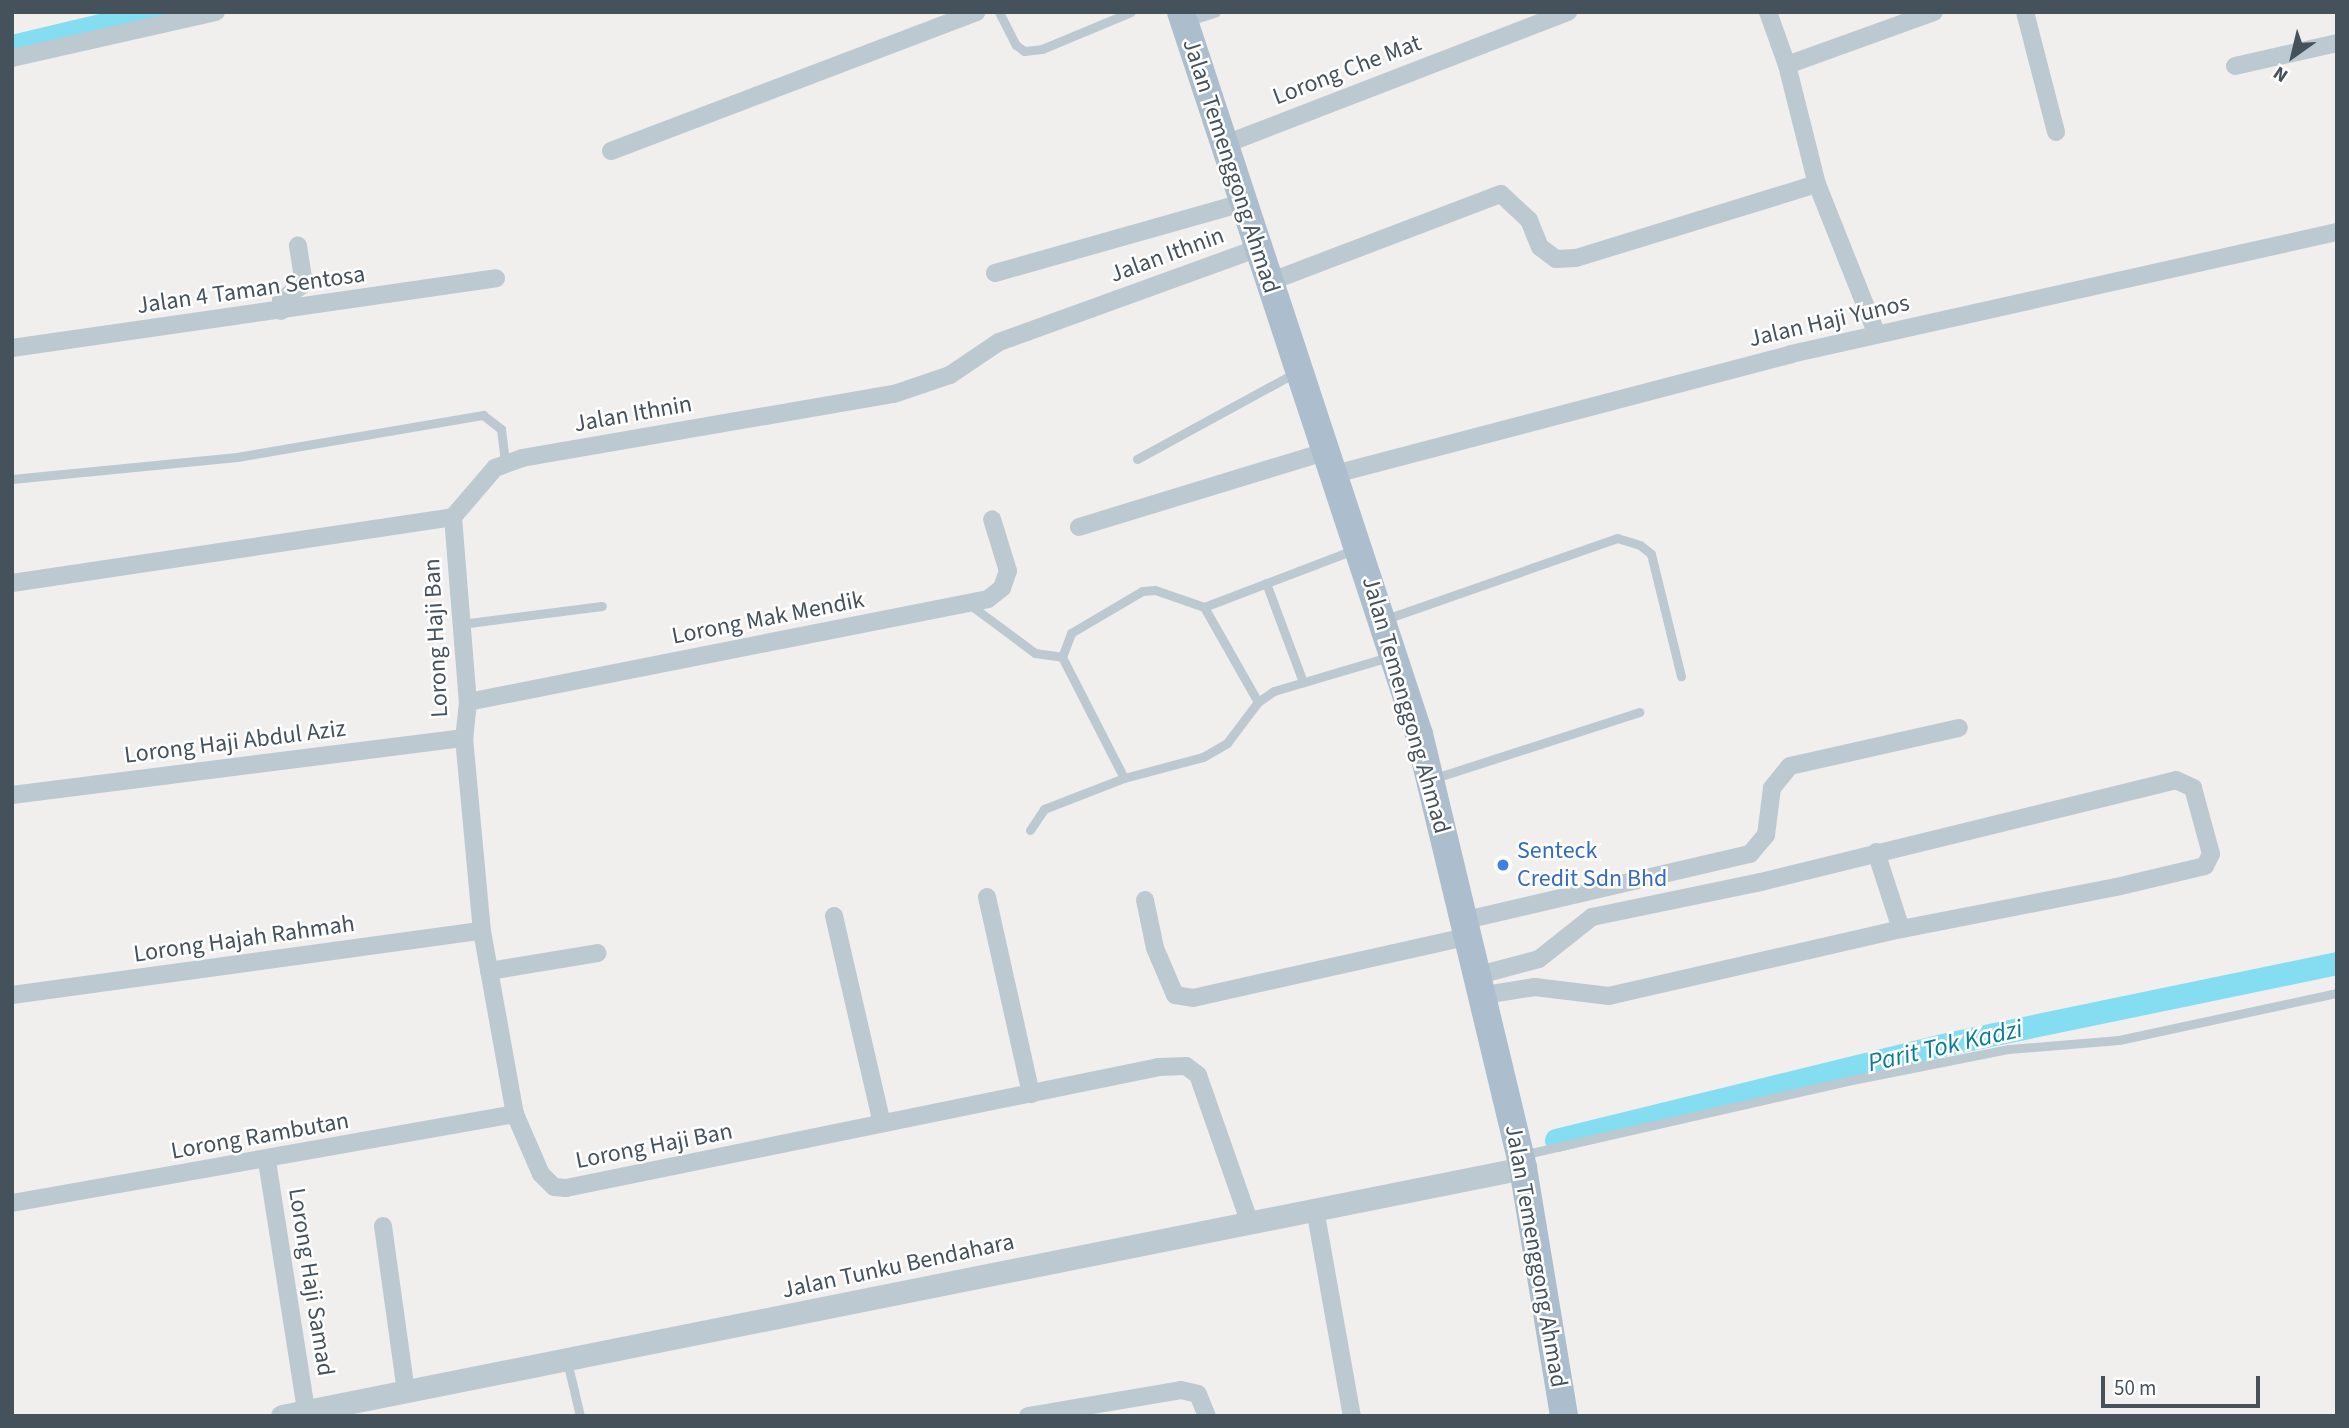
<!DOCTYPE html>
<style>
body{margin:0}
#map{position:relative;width:2349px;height:1428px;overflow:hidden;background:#f1eeee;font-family:"Source Sans 3",sans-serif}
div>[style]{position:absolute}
.canal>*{height:23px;margin:-11.5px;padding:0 11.5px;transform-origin:11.5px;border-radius:11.5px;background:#84ddf0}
.service>*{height:9px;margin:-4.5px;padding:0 4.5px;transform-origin:4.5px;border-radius:4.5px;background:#bdc9d1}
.minor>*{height:18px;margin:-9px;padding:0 9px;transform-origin:9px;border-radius:9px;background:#bdc9d1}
.tertiary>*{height:23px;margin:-11.5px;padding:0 11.5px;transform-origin:11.5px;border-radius:11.5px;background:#bdc9d1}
.primary>*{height:28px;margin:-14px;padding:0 14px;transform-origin:14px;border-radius:14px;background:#acbece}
.dots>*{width:19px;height:19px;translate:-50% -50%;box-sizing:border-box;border:4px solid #fff;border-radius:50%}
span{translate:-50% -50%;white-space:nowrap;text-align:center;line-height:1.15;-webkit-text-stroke:5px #fff;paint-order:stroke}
.street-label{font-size:24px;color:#45525c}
.shop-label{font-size:24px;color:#366cbe}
.left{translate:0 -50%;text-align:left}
.water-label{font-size:26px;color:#087d97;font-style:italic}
.frame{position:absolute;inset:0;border:14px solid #45525c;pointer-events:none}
.north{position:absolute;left:2258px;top:21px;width:70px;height:70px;-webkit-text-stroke:5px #fff;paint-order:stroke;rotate:214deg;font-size:19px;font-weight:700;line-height:28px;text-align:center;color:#45525c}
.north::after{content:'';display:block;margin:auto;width:24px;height:32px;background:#45525c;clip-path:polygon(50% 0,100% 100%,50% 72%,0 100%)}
.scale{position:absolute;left:2101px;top:1376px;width:159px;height:32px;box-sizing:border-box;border:4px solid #45525c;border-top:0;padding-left:9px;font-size:21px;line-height:24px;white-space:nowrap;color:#45525c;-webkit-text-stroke:5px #fff;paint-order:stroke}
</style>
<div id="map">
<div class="canal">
<i style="left:12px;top:46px;width:147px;rotate:-13.4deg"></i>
<i style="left:1556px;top:1140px;width:407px;rotate:-13.8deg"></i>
<i style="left:1951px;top:1043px;width:394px;rotate:-11.7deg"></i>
</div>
<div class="service">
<i style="left:999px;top:12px;width:37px;rotate:63deg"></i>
<i style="left:1016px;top:45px;width:10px;rotate:37deg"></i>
<i style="left:1024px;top:51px;width:18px;rotate:-6deg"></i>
<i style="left:1042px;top:49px;width:96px;rotate:-22.6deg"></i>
<i style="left:1189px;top:21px;width:28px;rotate:-18deg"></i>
<i style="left:1137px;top:459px;width:180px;rotate:-28.6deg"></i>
<i style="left:12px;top:479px;width:226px;rotate:-5.6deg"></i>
<i style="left:237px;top:457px;width:250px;rotate:-9.7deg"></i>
<i style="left:483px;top:415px;width:23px;rotate:38deg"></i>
<i style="left:501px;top:429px;width:35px;rotate:83deg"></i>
<i style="left:1266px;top:583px;width:106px;rotate:69.5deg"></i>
<i style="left:969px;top:604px;width:82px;rotate:36.6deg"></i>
<i style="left:1035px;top:653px;width:27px;rotate:8deg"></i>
<i style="left:1204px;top:607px;width:160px;rotate:-20.9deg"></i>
<i style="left:1386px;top:619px;width:245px;rotate:-19.3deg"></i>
<i style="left:1617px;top:538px;width:24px;rotate:17deg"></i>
<i style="left:1640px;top:545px;width:14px;rotate:39deg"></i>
<i style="left:1651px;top:554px;width:126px;rotate:76.2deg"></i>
<i style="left:461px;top:624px;width:142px;rotate:-7.3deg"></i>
<i style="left:1124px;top:778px;width:136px;rotate:-117.1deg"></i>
<i style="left:1062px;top:657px;width:26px;rotate:-69deg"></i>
<i style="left:1071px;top:633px;width:82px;rotate:-30.6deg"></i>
<i style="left:1142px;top:591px;width:13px;rotate:-4deg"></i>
<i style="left:1155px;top:590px;width:52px;rotate:19.1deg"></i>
<i style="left:1204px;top:607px;width:109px;rotate:60.4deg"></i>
<i style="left:1432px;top:779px;width:218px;rotate:-17.9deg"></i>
<i style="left:1030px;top:830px;width:25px;rotate:-56deg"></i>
<i style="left:1044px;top:809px;width:86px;rotate:-21.2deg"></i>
<i style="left:1124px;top:778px;width:82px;rotate:-14.9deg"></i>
<i style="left:1203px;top:757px;width:28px;rotate:-30deg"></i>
<i style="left:1227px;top:743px;width:51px;rotate:-52.9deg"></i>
<i style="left:1258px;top:702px;width:19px;rotate:-35deg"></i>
<i style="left:1274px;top:691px;width:120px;rotate:-16.5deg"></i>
<i style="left:1522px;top:1155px;width:338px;rotate:-12.8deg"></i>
<i style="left:1852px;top:1080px;width:160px;rotate:-11.2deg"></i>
<i style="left:2009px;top:1049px;width:110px;rotate:-4.7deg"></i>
<i style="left:2119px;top:1040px;width:223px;rotate:-12.2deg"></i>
<i style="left:567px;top:1361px;width:57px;rotate:76.7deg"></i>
</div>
<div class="minor">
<i style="left:1768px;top:12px;width:56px;rotate:70.3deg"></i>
<i style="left:1787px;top:65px;width:123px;rotate:75.9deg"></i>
<i style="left:1817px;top:184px;width:162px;rotate:68.3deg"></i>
<i style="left:2025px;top:12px;width:124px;rotate:75.5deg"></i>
<i style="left:12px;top:58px;width:209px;rotate:-12.7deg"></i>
<i style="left:1787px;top:65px;width:156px;rotate:-19.8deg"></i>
<i style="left:2235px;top:66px;width:105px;rotate:-12.7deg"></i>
<i style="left:1223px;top:145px;width:370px;rotate:-21.1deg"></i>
<i style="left:611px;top:151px;width:391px;rotate:-20.8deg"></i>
<i style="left:995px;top:273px;width:258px;rotate:-15.8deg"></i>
<i style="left:1269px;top:282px;width:248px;rotate:-20.8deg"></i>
<i style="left:1501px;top:194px;width:38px;rotate:43deg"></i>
<i style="left:1529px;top:220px;width:29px;rotate:68deg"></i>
<i style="left:1540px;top:247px;width:20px;rotate:37deg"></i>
<i style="left:1556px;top:259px;width:20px;rotate:-3deg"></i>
<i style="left:1576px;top:258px;width:252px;rotate:-17.1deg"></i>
<i style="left:281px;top:311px;width:11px;rotate:-90deg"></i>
<i style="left:281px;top:300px;width:28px;rotate:-35deg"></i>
<i style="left:304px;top:284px;width:39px;rotate:-99deg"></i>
<i style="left:12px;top:348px;width:489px;rotate:-8.2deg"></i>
<i style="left:1335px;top:474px;width:472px;rotate:-14.7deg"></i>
<i style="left:1791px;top:354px;width:559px;rotate:-12.6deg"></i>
<i style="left:453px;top:517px;width:186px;rotate:85.4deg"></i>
<i style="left:468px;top:702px;width:36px;rotate:96deg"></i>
<i style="left:464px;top:738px;width:194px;rotate:84.7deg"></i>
<i style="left:482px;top:931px;width:186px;rotate:79.8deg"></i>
<i style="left:515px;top:1114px;width:65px;rotate:66.6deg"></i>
<i style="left:541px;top:1174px;width:18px;rotate:45deg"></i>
<i style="left:554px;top:1187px;width:12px;rotate:5deg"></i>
<i style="left:566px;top:1188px;width:605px;rotate:-11.53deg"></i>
<i style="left:1159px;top:1067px;width:27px;rotate:-2deg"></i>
<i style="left:1186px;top:1066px;width:15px;rotate:37deg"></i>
<i style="left:1198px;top:1075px;width:155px;rotate:70.7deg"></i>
<i style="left:1079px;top:527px;width:259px;rotate:-17deg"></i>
<i style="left:12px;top:583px;width:446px;rotate:-8.5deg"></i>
<i style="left:453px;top:517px;width:65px;rotate:-49.4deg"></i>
<i style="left:495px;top:468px;width:29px;rotate:-20deg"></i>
<i style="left:522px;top:458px;width:377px;rotate:-9.8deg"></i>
<i style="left:894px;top:394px;width:59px;rotate:-18.7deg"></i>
<i style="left:950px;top:375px;width:59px;rotate:-34deg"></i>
<i style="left:999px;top:342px;width:276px;rotate:-19.9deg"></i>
<i style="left:468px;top:702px;width:530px;rotate:-11.2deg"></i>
<i style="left:988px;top:599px;width:18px;rotate:-38deg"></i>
<i style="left:1002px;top:588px;width:18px;rotate:-71deg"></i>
<i style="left:1008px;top:571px;width:54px;rotate:-107.1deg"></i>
<i style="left:12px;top:795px;width:456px;rotate:-7.2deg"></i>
<i style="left:1876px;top:852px;width:81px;rotate:72deg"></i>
<i style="left:987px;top:897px;width:202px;rotate:77.4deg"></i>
<i style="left:1145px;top:900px;width:49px;rotate:78.2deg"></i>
<i style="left:1155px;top:948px;width:51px;rotate:66.9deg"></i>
<i style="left:1175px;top:995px;width:18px;rotate:9deg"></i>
<i style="left:1193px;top:998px;width:284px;rotate:-12.6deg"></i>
<i style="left:834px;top:916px;width:213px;rotate:77deg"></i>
<i style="left:1466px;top:920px;width:292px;rotate:-13.1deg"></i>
<i style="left:1750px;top:854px;width:25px;rotate:-50deg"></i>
<i style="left:1766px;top:835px;width:47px;rotate:-82.7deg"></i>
<i style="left:1772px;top:788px;width:28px;rotate:-51deg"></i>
<i style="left:1790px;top:766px;width:173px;rotate:-12.7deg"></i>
<i style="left:489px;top:971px;width:110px;rotate:-9.4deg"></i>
<i style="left:1479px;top:975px;width:62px;rotate:-14.9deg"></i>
<i style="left:1539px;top:959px;width:68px;rotate:-38.4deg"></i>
<i style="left:1592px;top:917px;width:173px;rotate:-11.7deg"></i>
<i style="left:1761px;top:882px;width:427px;rotate:-13.8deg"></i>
<i style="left:2176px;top:780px;width:19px;rotate:25deg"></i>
<i style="left:2193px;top:788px;width:68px;rotate:74.7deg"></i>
<i style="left:2211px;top:854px;width:13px;rotate:117deg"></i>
<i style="left:2205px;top:866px;width:91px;rotate:166.7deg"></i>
<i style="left:2116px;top:887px;width:219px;rotate:168.9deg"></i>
<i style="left:1901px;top:929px;width:300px;rotate:167.1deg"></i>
<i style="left:1609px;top:996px;width:75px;rotate:-173.1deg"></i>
<i style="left:1535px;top:987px;width:52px;rotate:171.1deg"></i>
<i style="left:12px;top:995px;width:474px;rotate:-7.8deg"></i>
<i style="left:267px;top:1161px;width:252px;rotate:81.1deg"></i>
<i style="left:12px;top:1203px;width:511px;rotate:-10.03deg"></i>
<i style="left:1315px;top:1209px;width:210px;rotate:79.9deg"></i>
<i style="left:383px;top:1226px;width:167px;rotate:82.1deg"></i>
<i style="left:1028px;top:1416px;width:155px;rotate:-9.6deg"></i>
<i style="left:1181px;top:1390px;width:17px;rotate:13deg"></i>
<i style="left:1198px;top:1394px;width:24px;rotate:68deg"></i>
</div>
<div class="tertiary">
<i style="left:282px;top:1416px;width:1266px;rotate:-11.3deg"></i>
</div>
<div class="primary">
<i style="left:1181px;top:12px;width:760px;rotate:71.76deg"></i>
<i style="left:1419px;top:734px;width:446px;rotate:76.5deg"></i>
<i style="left:1523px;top:1168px;width:251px;rotate:80.6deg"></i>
</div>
<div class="dots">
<i style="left:1503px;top:865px;background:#3f7fe0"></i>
</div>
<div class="street-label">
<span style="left:1347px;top:70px;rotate:-21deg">Lorong Che Mat</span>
<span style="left:1231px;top:166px;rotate:72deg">Jalan Temenggong Ahmad</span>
<span style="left:1167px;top:255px;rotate:-20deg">Jalan Ithnin</span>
<span style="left:251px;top:290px;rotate:-8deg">Jalan 4 Taman Sentosa</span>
<span style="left:1829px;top:321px;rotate:-13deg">Jalan Haji Yunos</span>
<span style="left:633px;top:414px;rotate:-10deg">Jalan Ithnin</span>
<span style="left:768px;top:618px;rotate:-11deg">Lorong Mak Mendik</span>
<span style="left:436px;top:638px;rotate:-93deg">Lorong Haji Ban</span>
<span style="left:1406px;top:705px;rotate:74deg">Jalan Temenggong Ahmad</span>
<span style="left:235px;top:742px;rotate:-7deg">Lorong Haji Abdul Aziz</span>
<span style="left:244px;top:939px;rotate:-8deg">Lorong Hajah Rahmah</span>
<span style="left:260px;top:1136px;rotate:-10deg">Lorong Rambutan</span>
<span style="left:654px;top:1146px;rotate:-11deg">Lorong Haji Ban</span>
<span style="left:1536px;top:1256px;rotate:80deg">Jalan Temenggong Ahmad</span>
<span style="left:898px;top:1266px;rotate:-12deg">Jalan Tunku Bendahara</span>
<span style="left:311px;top:1282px;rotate:81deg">Lorong Haji Samad</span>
</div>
<div class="shop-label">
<span class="left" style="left:1517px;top:865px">Senteck<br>Credit Sdn Bhd</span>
</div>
<div class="water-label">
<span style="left:1945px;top:1046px;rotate:-13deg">Parit Tok Kadzi</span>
</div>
<div class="frame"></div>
<div class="north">N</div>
<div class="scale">50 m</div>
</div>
